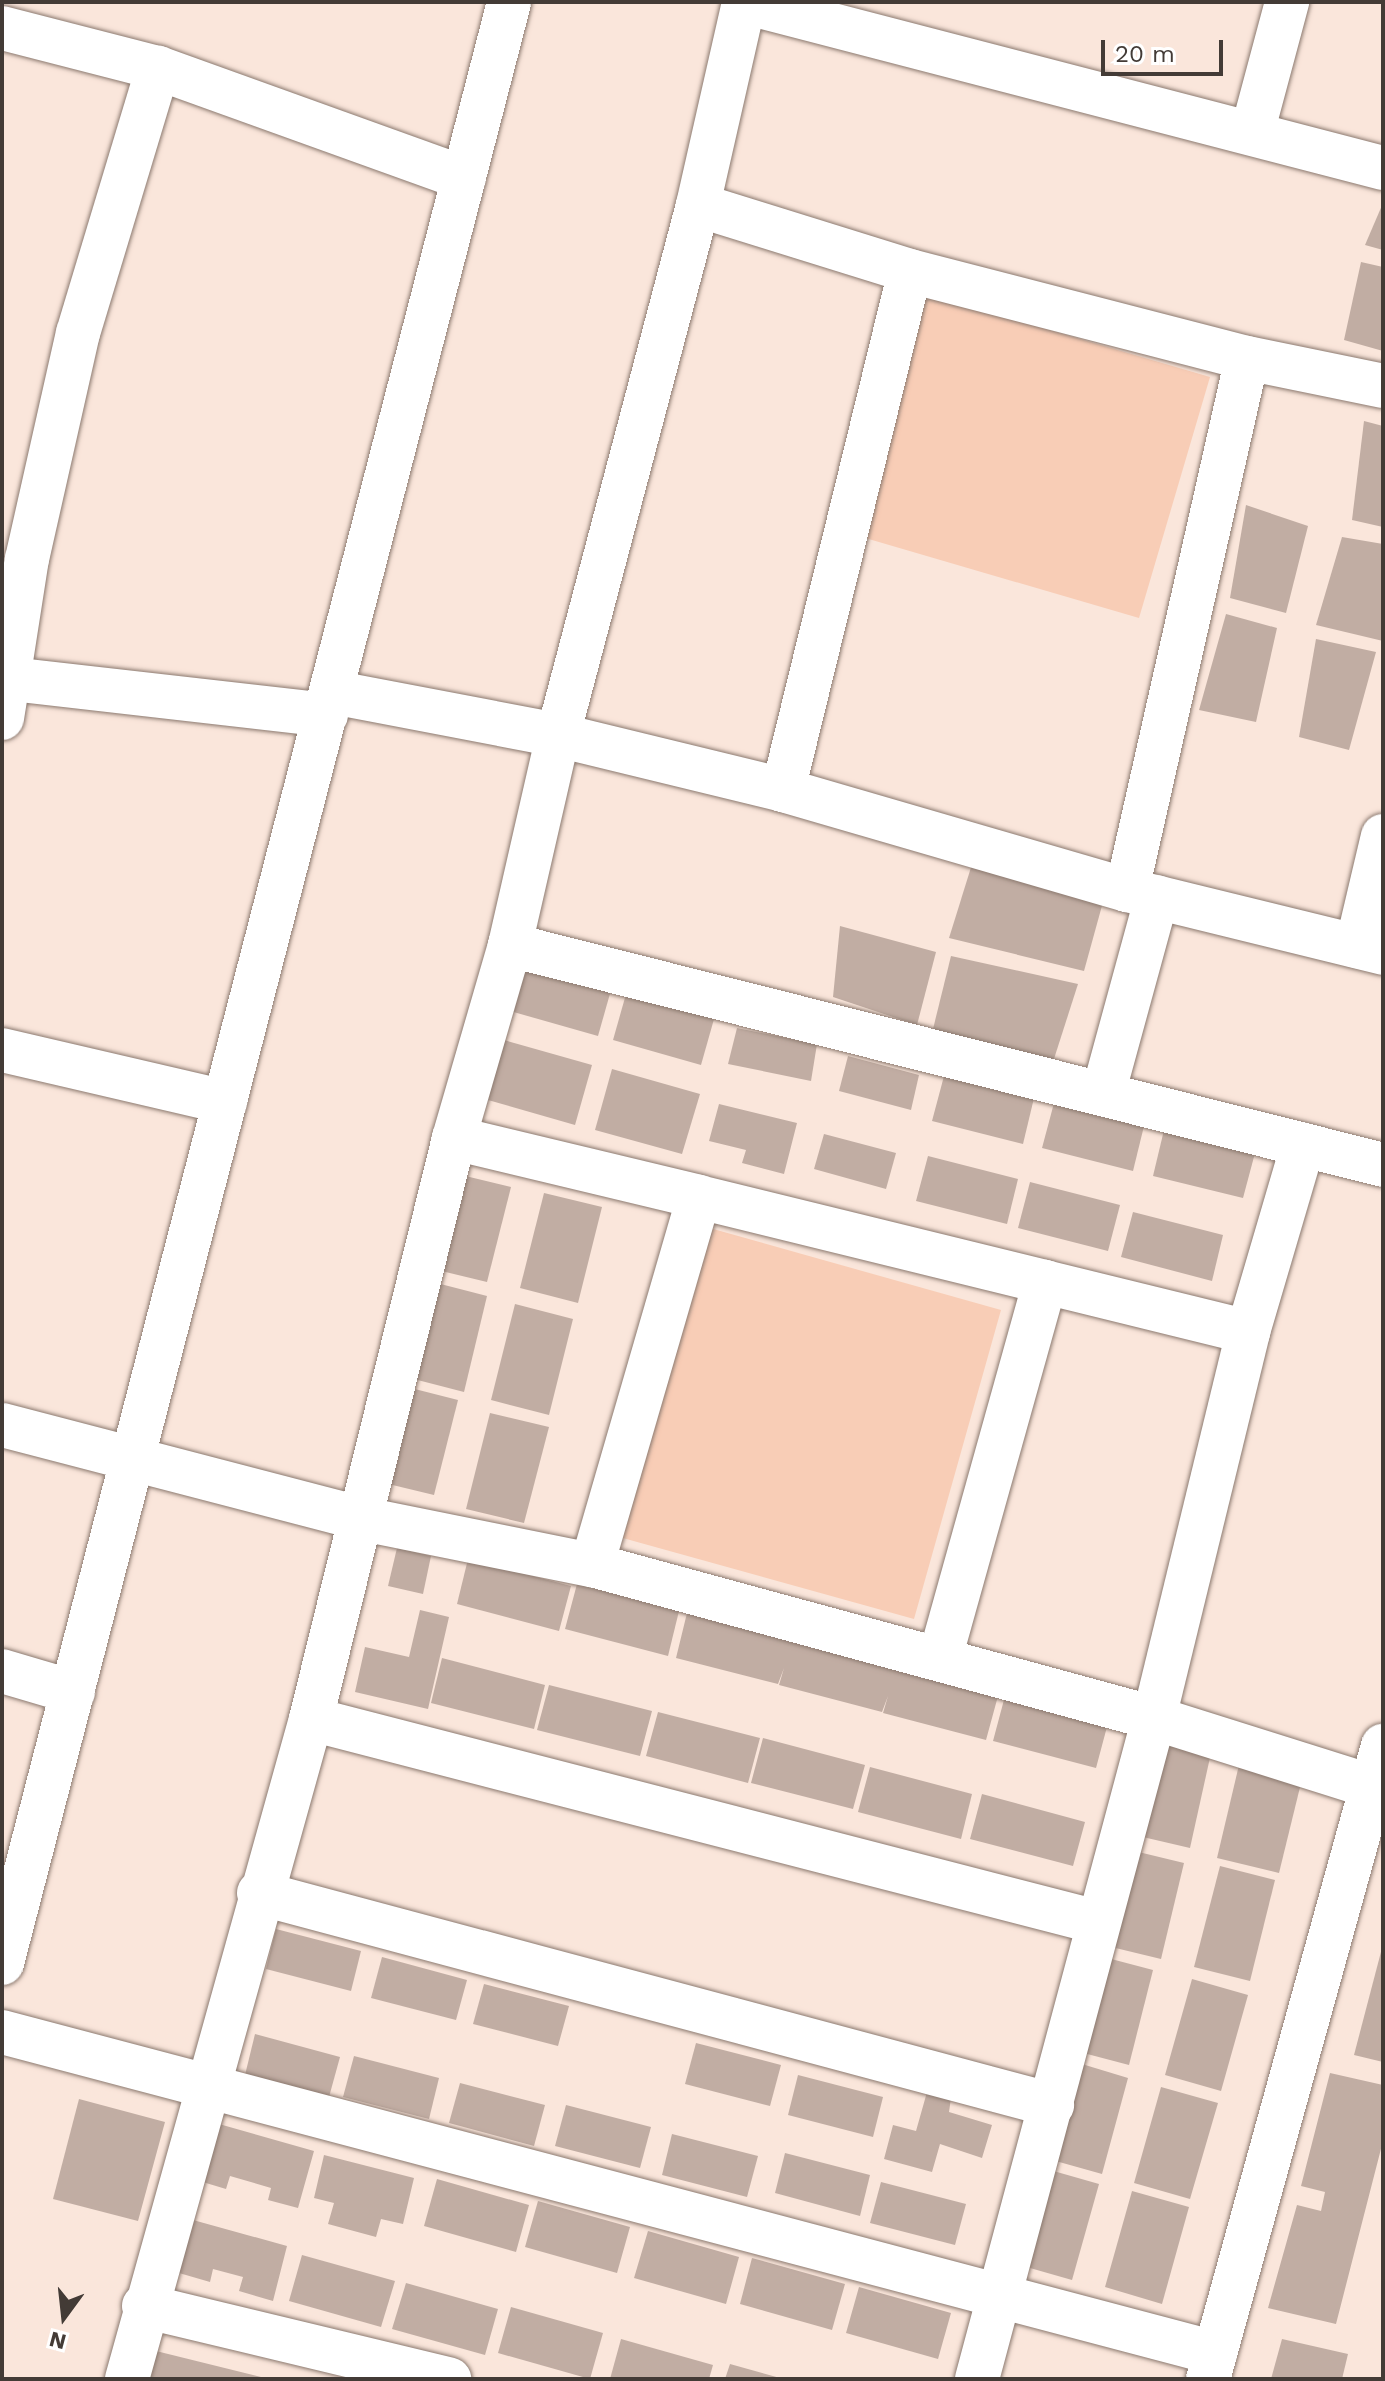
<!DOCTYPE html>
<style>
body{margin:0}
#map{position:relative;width:1385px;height:2381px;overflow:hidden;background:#fae6db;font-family:"Work Sans",sans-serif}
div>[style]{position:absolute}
.green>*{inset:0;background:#f8cdb6}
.building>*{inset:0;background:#c1ada3}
.roads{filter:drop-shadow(0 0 2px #8b796f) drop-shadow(0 0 2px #8b796f)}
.minor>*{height:44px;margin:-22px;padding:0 22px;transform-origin:22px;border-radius:22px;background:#fff}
.primary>*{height:44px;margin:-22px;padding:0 22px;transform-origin:22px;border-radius:22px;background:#fff}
span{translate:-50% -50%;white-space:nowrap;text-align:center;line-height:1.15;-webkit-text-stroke:8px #fff;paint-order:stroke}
.frame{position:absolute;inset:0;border:4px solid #433b36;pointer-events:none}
.north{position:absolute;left:24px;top:2277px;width:80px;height:80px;-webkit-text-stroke:6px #fff;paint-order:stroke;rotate:195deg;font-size:22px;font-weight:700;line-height:32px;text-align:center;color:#433b36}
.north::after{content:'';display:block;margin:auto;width:28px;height:36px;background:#433b36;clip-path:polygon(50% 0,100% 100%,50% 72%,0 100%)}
.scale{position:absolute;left:1101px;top:40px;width:122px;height:36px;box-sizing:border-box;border:4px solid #433b36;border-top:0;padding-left:10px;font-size:24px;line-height:28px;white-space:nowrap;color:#433b36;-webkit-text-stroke:6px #fff;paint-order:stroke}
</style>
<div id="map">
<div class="green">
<i style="clip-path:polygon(926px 294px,1210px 377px,1139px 618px,855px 535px)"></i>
<i style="clip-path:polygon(681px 1220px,1001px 1310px,914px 1619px,594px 1530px)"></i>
</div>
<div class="building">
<i style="clip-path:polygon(1383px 203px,1383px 250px,1365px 245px)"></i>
<i style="clip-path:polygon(1361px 262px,1383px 267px,1383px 351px,1344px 340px)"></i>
<i style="clip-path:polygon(1364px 421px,1383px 426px,1383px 527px,1352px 520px)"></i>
<i style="clip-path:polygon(1246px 505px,1308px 526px,1286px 613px,1230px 598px)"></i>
<i style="clip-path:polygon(1342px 537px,1383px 544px,1383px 641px,1316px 625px)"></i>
<i style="clip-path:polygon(1226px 614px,1277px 628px,1256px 722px,1199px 710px)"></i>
<i style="clip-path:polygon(1316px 639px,1376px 652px,1349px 750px,1299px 737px)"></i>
<i style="clip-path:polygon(973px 861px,1103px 902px,1084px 971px,949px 938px)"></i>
<i style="clip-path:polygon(840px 926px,936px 952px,917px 1025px,833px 997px)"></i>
<i style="clip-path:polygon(527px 951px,615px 976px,598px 1036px,510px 1011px)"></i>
<i style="clip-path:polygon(951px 956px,1078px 984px,1053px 1062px,933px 1029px)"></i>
<i style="clip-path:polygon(630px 980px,718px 1005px,701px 1065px,613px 1040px)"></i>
<i style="clip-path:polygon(737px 1028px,817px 1044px,811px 1081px,728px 1064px)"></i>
<i style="clip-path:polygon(504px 1040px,592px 1065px,575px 1125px,488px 1100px)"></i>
<i style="clip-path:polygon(848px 1056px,919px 1075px,911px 1110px,839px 1091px)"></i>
<i style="clip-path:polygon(612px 1069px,700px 1094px,682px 1154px,595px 1130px)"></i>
<i style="clip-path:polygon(944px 1076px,1034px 1098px,1023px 1144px,932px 1121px)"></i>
<i style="clip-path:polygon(1054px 1103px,1144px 1126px,1133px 1171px,1042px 1148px)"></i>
<i style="clip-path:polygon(719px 1104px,797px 1123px,784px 1174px,742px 1163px,746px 1150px,709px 1141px)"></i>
<i style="clip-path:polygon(1164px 1130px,1255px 1153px,1243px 1198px,1153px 1176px)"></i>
<i style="clip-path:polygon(824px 1134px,896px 1153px,886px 1189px,814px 1169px)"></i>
<i style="clip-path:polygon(928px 1156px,1018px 1179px,1007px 1224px,916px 1201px)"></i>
<i style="clip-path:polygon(453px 1173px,511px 1187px,487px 1282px,429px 1268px)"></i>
<i style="clip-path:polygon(1030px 1182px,1120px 1205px,1108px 1251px,1018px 1228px)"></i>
<i style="clip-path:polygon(544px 1193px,602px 1207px,578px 1303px,520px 1288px)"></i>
<i style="clip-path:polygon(1133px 1212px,1223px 1235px,1212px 1281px,1121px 1257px)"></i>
<i style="clip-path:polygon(429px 1281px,487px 1296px,464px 1392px,406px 1377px)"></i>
<i style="clip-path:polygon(515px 1304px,573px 1319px,549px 1415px,491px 1400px)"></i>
<i style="clip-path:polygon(399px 1385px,458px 1400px,434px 1495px,376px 1481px)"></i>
<i style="clip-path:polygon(490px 1413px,549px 1427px,524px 1523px,466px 1509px)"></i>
<i style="clip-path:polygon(397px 1548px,431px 1556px,423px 1594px,388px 1586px)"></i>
<i style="clip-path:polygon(468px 1559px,571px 1586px,559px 1631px,457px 1604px)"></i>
<i style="clip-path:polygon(577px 1584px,679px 1611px,668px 1656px,565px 1629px)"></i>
<i style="clip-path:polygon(420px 1610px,449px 1617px,428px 1709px,355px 1692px,365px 1647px,409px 1657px)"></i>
<i style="clip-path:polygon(687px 1613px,998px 1696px,986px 1740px,883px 1713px,888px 1696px,882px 1712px,779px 1685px,784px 1668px,778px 1684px,676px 1658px)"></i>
<i style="clip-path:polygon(442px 1658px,545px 1685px,534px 1729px,431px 1703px)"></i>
<i style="clip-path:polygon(549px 1685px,652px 1711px,640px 1756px,537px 1730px)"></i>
<i style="clip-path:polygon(1005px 1696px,1108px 1723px,1096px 1768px,993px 1741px)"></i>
<i style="clip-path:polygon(658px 1712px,760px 1738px,748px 1783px,646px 1756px)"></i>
<i style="clip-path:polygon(763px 1738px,865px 1765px,853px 1809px,751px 1783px)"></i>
<i style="clip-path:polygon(1151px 1739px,1211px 1753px,1190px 1848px,1130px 1834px)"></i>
<i style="clip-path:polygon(1239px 1765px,1302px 1779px,1279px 1873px,1217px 1858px)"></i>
<i style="clip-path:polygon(870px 1767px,972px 1794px,961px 1839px,858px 1812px)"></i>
<i style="clip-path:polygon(982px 1794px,1085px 1822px,1073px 1866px,970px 1839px)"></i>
<i style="clip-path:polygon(1122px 1848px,1184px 1863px,1161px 1959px,1099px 1944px)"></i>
<i style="clip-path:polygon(1220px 1866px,1275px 1880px,1250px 1981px,1194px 1967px)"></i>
<i style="clip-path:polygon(276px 1929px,361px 1951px,351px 1991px,266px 1969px)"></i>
<i style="clip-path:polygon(1382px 1948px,1383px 1949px,1383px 2062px,1354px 2055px)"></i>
<i style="clip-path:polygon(1096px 1955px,1153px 1970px,1129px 2065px,1072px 2050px)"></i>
<i style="clip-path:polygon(382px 1957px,467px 1980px,456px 2020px,371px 1998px)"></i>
<i style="clip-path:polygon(1192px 1979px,1248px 1995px,1221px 2091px,1165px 2075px)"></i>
<i style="clip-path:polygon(484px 1984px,569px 2006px,558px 2046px,473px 2024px)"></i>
<i style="clip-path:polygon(255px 2034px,340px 2057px,329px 2097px,245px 2075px)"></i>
<i style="clip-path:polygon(696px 2043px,781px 2065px,770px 2106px,685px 2084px)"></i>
<i style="clip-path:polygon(354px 2056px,439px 2078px,429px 2119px,343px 2097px)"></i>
<i style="clip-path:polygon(1072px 2061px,1128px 2078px,1102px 2174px,1045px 2158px)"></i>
<i style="clip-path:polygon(1330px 2073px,1383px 2085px,1383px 2141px,1336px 2324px,1268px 2308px,1297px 2205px,1321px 2211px,1325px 2192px,1301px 2186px)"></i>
<i style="clip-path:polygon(798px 2075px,883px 2097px,873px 2137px,788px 2115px)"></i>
<i style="clip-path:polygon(460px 2083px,545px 2105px,534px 2146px,449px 2123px)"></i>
<i style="clip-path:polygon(1161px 2087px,1218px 2103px,1190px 2199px,1134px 2183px)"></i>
<i style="clip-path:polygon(927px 2092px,951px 2098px,949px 2112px,992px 2125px,982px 2158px,940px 2144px,932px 2172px,884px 2159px,893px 2125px,916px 2131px)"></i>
<i style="clip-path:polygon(79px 2099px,165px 2122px,138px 2221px,53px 2199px)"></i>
<i style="clip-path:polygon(566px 2105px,651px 2127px,640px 2168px,555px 2146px)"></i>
<i style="clip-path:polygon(212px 2122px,314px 2151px,298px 2208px,268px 2200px,271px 2188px,230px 2176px,226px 2189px,196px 2180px)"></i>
<i style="clip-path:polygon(672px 2134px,758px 2156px,747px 2197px,662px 2175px)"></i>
<i style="clip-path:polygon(785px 2153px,870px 2175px,860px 2216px,775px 2193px)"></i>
<i style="clip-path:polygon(324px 2155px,414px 2178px,403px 2224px,381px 2219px,376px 2237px,328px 2224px,334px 2203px,314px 2198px)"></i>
<i style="clip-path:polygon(1043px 2168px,1099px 2184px,1072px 2280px,1016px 2264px)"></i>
<i style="clip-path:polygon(437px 2179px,529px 2205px,516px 2252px,424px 2226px)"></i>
<i style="clip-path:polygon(881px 2182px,966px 2204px,955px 2245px,870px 2223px)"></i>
<i style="clip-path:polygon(1132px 2191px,1189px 2207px,1162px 2304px,1105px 2287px)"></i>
<i style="clip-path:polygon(538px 2201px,630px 2227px,617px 2273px,525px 2247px)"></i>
<i style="clip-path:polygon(193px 2220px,287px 2246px,273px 2301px,239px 2291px,243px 2277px,213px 2269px,210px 2282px,179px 2273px)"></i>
<i style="clip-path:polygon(648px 2231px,739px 2257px,726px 2304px,634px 2278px)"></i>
<i style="clip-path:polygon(302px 2255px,395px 2281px,381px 2327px,289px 2301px)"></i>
<i style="clip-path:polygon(752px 2258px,845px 2284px,832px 2330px,740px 2304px)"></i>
<i style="clip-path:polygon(406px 2283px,498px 2309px,485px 2355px,392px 2329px)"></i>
<i style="clip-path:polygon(859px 2287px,951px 2313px,938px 2359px,846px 2333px)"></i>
<i style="clip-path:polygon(511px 2307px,603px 2333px,590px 2379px,498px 2353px)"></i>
<i style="clip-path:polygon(621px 2339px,713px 2365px,709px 2379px,610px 2379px)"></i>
<i style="clip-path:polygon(1282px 2339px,1348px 2354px,1342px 2379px,1271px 2379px)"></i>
<i style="clip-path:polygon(156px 2351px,265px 2378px,265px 2379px,149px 2379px)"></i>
<i style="clip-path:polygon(730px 2364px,780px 2378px,780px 2379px,725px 2379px)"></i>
</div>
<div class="roads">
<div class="minor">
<i style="left:744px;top:2px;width:660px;rotate:14.56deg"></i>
<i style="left:2px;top:28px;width:161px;rotate:14.4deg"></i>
<i style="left:158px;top:68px;width:325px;rotate:19.8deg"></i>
<i style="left:1252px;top:133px;width:136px;rotate:-75deg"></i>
<i style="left:698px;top:205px;width:222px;rotate:17.3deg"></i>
<i style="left:910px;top:271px;width:348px;rotate:14.5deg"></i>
<i style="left:1247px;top:358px;width:139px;rotate:11.6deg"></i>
<i style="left:11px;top:679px;width:317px;rotate:6.5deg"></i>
<i style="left:332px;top:692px;width:230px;rotate:10.8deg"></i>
<i style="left:558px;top:735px;width:232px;rotate:13.7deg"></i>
<i style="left:783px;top:790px;width:358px;rotate:16.2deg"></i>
<i style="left:1127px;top:890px;width:264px;rotate:13.8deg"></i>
<i style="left:2px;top:718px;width:161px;rotate:-81.1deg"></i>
<i style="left:27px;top:559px;width:232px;rotate:-77.3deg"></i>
<i style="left:78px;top:333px;width:277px;rotate:-73.2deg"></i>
<i style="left:783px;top:790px;width:534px;rotate:-76.25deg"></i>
<i style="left:1127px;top:890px;width:545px;rotate:-77.29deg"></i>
<i style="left:510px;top:945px;width:900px;rotate:14.14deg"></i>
<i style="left:1357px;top:946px;width:113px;rotate:-76.7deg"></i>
<i style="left:2px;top:1050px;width:229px;rotate:13.1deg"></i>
<i style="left:1103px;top:1094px;width:204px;rotate:-74.7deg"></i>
<i style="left:454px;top:1138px;width:252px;rotate:13.5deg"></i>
<i style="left:1045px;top:1282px;width:209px;rotate:13.8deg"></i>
<i style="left:2px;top:1425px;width:368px;rotate:14.6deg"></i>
<i style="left:358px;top:1518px;width:239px;rotate:11.4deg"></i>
<i style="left:592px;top:1565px;width:582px;rotate:15.23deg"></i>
<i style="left:1154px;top:1718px;width:240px;rotate:17.5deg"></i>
<i style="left:592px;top:1565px;width:383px;rotate:-73.8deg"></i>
<i style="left:699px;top:1197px;width:356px;rotate:13.8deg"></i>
<i style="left:1045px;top:1282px;width:391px;rotate:105.6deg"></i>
<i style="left:2px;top:1671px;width:74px;rotate:16.5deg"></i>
<i style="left:311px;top:1719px;width:812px;rotate:14.48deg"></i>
<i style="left:259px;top:1893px;width:821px;rotate:14.97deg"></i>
<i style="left:2px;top:2032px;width:1255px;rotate:14.82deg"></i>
<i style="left:144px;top:2306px;width:314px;rotate:13.5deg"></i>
<i style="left:127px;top:2379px;width:685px;rotate:-74.42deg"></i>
<i style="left:311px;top:1719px;width:598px;rotate:-76.17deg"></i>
<i style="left:454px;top:1138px;width:201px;rotate:-73.8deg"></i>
<i style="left:510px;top:945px;width:215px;rotate:-77.1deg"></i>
<i style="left:558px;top:735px;width:548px;rotate:-75.2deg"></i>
<i style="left:698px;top:205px;width:208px;rotate:-77.2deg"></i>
<i style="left:977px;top:2379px;width:684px;rotate:-75.01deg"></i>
<i style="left:1154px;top:1718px;width:397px;rotate:-76.3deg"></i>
<i style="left:1248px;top:1332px;width:195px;rotate:-73.6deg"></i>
<i style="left:1208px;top:2379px;width:657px;rotate:-74.55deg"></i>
</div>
<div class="primary">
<i style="left:2px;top:1963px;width:2025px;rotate:-75.5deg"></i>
</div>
</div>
<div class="frame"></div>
<div class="north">N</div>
<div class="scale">20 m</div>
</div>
